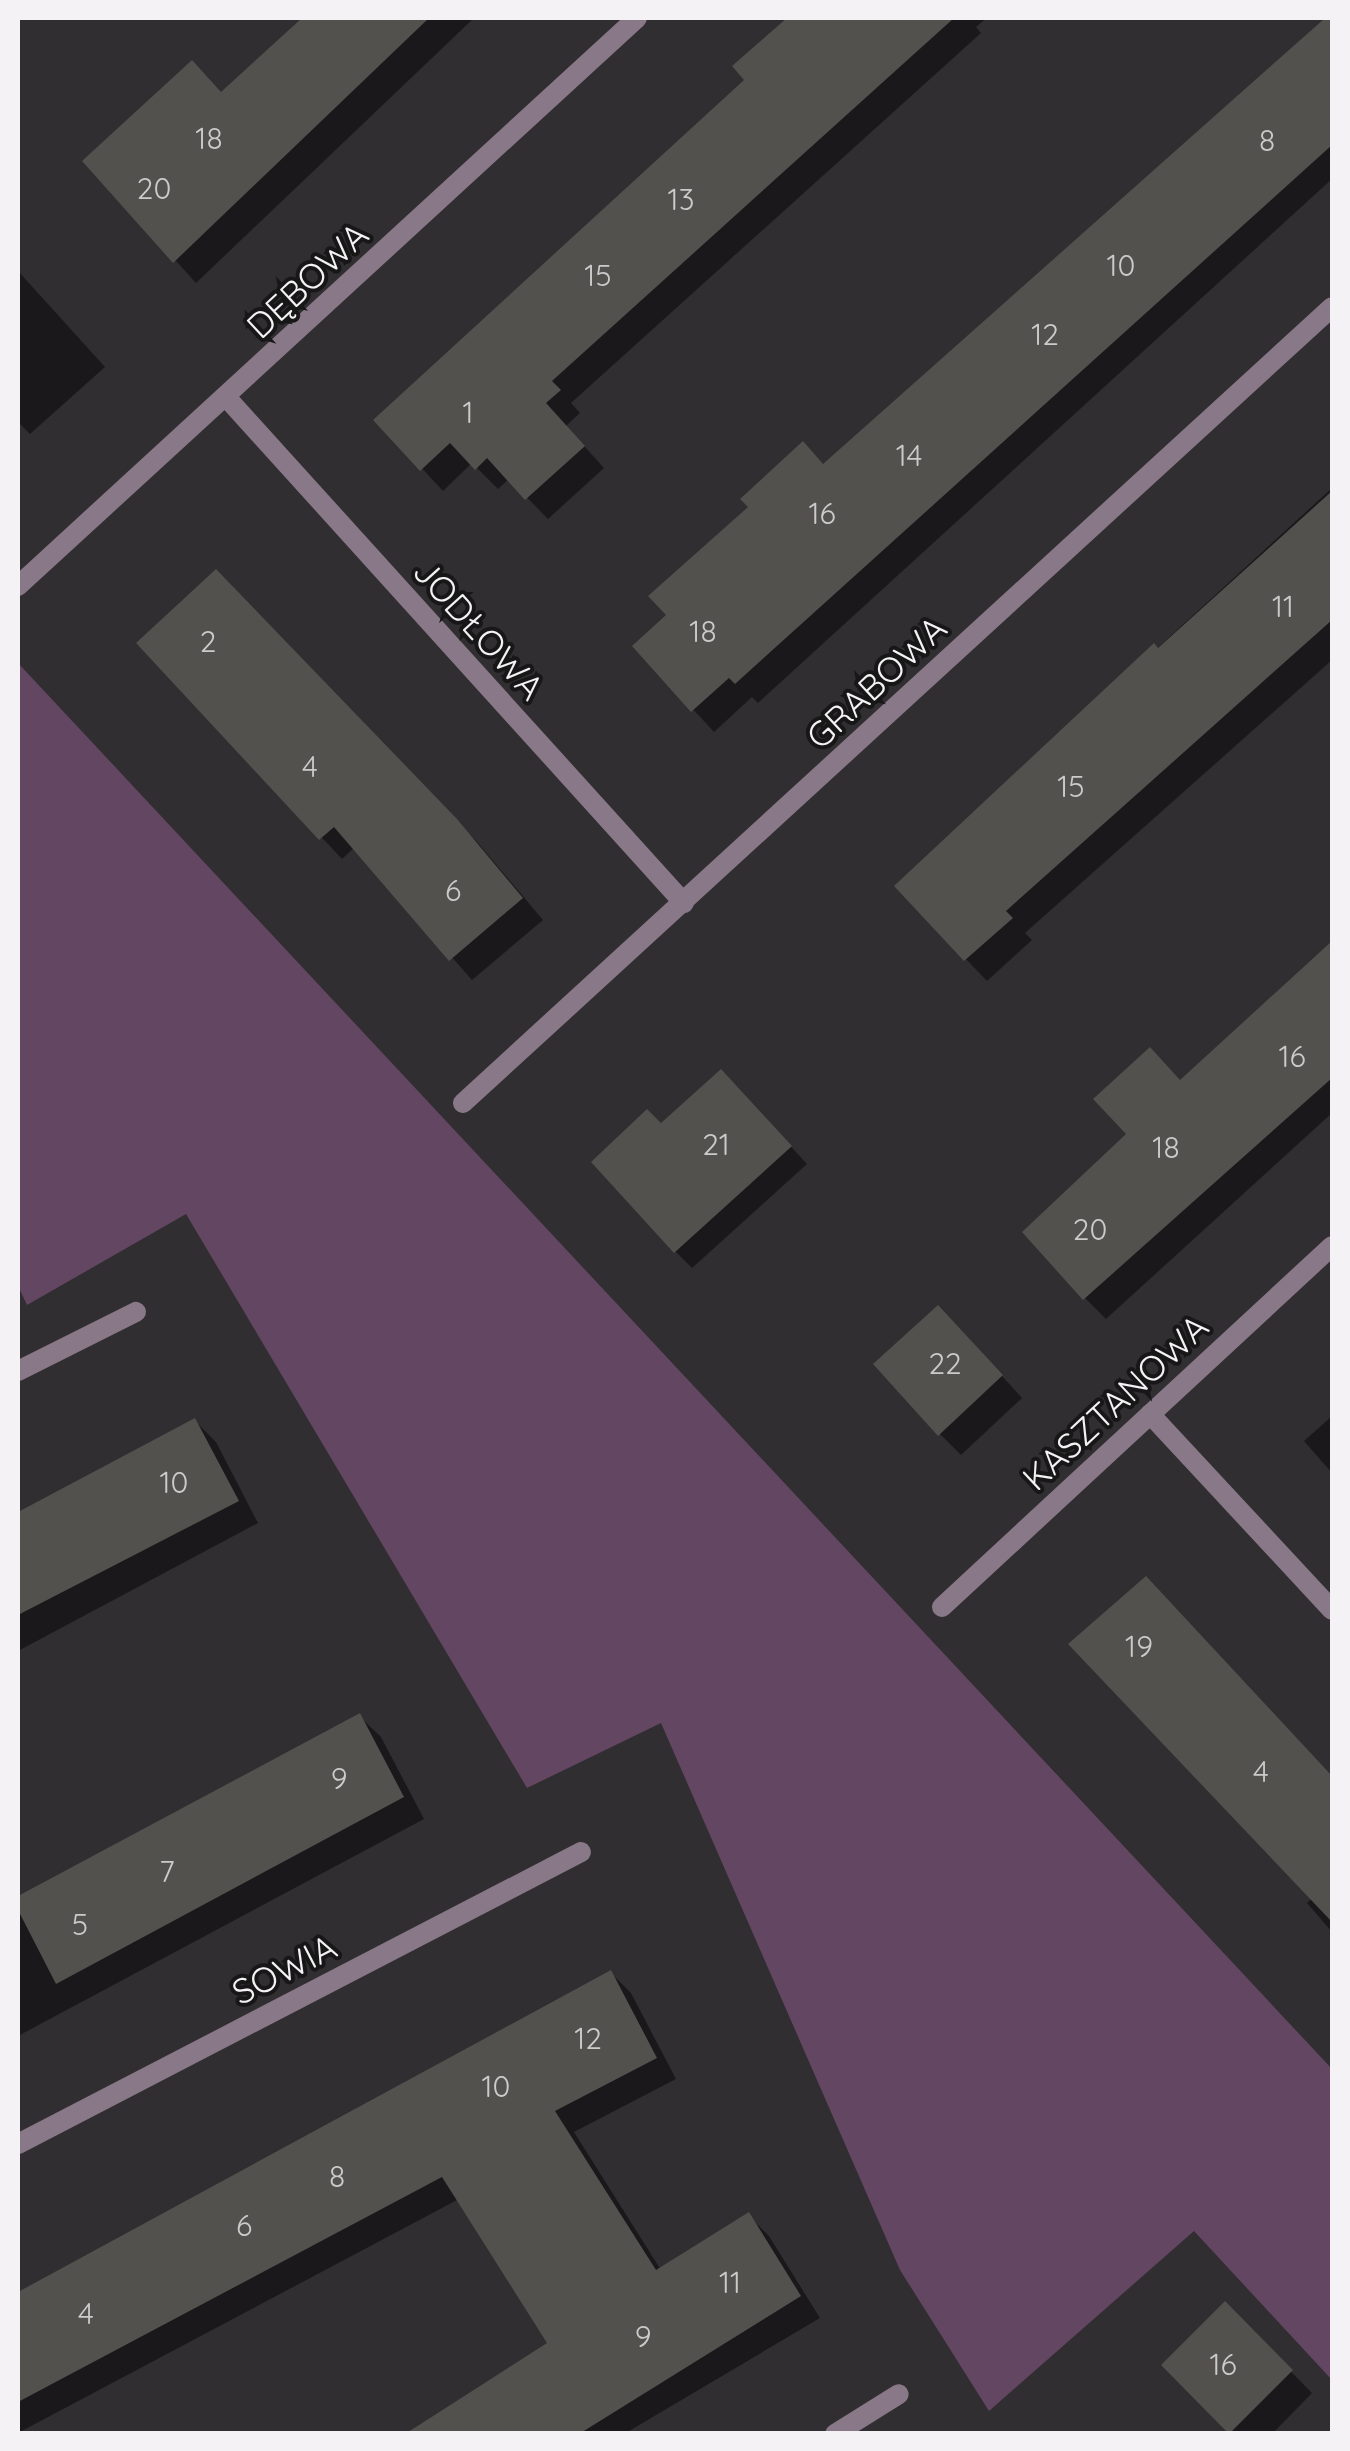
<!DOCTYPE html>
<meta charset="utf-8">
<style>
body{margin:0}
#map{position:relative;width:1350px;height:2451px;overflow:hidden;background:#312e31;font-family:Quicksand,sans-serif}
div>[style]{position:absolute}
.green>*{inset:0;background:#634661}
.shadow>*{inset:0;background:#0007}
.building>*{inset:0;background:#52514d}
.minor>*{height:20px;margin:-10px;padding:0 10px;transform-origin:10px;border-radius:10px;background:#897988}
span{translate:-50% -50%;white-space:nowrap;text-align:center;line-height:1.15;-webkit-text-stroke:8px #181718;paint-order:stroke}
.number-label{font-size:30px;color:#cccaca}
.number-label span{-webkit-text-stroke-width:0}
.street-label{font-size:35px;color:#f4f2f4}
.frame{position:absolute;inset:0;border:20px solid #f4f2f4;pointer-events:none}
</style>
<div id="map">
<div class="green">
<i style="clip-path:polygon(18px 663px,1332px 2069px,1332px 2380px,1194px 2231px,989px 2411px,900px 2270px,661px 1723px,527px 1788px,186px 1214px,27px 1305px,18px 1286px)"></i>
</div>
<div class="shadow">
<i style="clip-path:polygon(306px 18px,474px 18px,196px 283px,86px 162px,222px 95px)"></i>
<i style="clip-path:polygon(791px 18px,987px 18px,976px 27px,981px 33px,571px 403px,580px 413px,566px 426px,604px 468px,548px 519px,509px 479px,498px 489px,472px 463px,443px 491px,377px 420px,747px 80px,735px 67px)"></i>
<i style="clip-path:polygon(1325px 18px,1332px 18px,1332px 179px,758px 703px,752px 697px,714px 732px,635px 646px,824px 467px)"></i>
<i style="clip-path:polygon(18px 271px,105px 367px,30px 434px,18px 422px)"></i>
<i style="clip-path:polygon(1332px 488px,1332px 660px,1025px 933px,1032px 940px,987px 981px,897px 887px)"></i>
<i style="clip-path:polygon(216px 572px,478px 843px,543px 920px,472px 980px,355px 847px,342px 859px,139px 643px)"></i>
<i style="clip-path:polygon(1332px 944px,1332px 1113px,1106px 1319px,1085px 1298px,1181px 1083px)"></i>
<i style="clip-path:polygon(738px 1089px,807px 1164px,692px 1268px,675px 1251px,661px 1127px)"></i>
<i style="clip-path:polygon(959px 1329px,1022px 1398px,961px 1455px,940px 1434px)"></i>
<i style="clip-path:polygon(1332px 1416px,1332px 1473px,1304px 1441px)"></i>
<i style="clip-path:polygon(195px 1421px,216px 1442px,258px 1523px,18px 1651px,18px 1513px)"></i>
<i style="clip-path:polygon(1167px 1600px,1332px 1782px,1332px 1932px,1307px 1903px,1313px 1897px)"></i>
<i style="clip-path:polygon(359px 1716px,381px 1737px,424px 1819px,18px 2036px,18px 1897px)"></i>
<i style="clip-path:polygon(611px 1973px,631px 1993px,676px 2079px,574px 2132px,661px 2270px,748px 2215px,769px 2236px,820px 2318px,624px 2434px,410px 2434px,550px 2344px,459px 2199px,18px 2433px,18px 2294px)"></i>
<i style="clip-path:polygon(1225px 2305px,1312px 2393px,1272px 2434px,1232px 2434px,1165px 2365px)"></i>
</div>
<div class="building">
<i style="clip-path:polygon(302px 18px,429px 18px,173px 263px,82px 161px,192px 60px,221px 92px)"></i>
<i style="clip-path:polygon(787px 18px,954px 18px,552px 381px,561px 390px,546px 403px,585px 446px,525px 500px,487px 458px,475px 470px,450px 443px,420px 471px,373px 420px,744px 80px,732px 66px)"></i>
<i style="clip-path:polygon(1325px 18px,1332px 18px,1332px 145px,735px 684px,729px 678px,691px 712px,632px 646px,666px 615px,648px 596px,748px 507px,740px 499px,803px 441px,823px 464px)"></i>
<i style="clip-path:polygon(1332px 491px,1332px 620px,1006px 911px,1013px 918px,964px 961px,894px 886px,1154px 643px,1158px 648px)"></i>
<i style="clip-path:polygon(216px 569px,457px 819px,523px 898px,449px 961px,334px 827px,319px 840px,136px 643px)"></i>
<i style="clip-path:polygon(1332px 941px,1332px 1078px,1083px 1300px,1022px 1232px,1126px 1134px,1093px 1099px,1150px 1047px,1180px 1080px)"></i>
<i style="clip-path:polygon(721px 1069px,792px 1146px,674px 1253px,591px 1162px,647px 1109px,661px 1123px)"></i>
<i style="clip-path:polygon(938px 1305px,1003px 1375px,938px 1436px,873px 1364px)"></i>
<i style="clip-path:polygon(195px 1418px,239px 1501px,18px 1615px,18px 1512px)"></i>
<i style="clip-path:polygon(1146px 1576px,1332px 1776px,1332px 1922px,1068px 1644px)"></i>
<i style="clip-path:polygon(360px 1713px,404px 1797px,56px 1984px,18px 1910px,18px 1896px)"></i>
<i style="clip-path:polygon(611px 1970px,657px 2058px,555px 2111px,656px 2270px,749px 2212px,801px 2296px,579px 2434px,405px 2434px,547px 2343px,442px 2177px,18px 2402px,18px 2292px)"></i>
<i style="clip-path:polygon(1225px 2301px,1293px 2370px,1229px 2434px,1161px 2365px)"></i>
</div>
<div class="minor">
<i style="left:227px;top:398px;width:681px;rotate:47.86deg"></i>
<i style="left:18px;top:586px;width:840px;rotate:-42.54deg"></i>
<i style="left:463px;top:1103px;width:1178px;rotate:-42.49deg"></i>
<i style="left:18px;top:1371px;width:132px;rotate:-26.6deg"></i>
<i style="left:1150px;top:1414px;width:267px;rotate:47.1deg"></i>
<i style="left:942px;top:1607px;width:531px;rotate:-42.79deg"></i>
<i style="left:18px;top:2144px;width:634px;rotate:-27.41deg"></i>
<i style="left:835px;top:2434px;width:75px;rotate:-32deg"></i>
</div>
<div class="number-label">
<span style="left:209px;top:138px">18</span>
<span style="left:1267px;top:140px">8</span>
<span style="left:154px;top:188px">20</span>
<span style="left:681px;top:199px">13</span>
<span style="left:1121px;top:265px">10</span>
<span style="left:598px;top:275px">15</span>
<span style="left:1045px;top:334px">12</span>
<span style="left:468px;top:412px">1</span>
<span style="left:909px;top:455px">14</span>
<span style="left:822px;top:513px">16</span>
<span style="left:1283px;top:606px">11</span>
<span style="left:703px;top:631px">18</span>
<span style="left:208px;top:641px">2</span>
<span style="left:310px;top:766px">4</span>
<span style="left:1071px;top:786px">15</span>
<span style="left:453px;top:890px">6</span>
<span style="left:1292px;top:1056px">16</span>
<span style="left:716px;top:1144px">21</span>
<span style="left:1166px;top:1147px">18</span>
<span style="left:1090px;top:1229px">20</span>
<span style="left:945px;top:1363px">22</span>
<span style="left:174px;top:1482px">10</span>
<span style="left:1139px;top:1646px">19</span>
<span style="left:1261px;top:1771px">4</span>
<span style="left:339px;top:1778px">9</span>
<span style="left:167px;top:1871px">7</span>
<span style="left:80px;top:1924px">5</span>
<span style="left:588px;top:2038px">12</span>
<span style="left:496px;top:2086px">10</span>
<span style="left:337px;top:2176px">8</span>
<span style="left:244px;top:2225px">6</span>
<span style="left:730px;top:2282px">11</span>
<span style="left:86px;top:2313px">4</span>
<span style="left:643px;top:2336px">9</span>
<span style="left:1223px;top:2364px">16</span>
</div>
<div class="street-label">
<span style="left:307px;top:280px;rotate:-43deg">DĘBOWA</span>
<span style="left:479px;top:629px;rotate:48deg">JODŁOWA</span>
<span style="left:876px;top:682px;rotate:-43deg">GRABOWA</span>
<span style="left:1115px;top:1402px;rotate:-43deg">KASZTANOWA</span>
<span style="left:284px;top:1969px;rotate:-27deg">SOWIA</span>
</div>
<div class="frame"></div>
</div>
